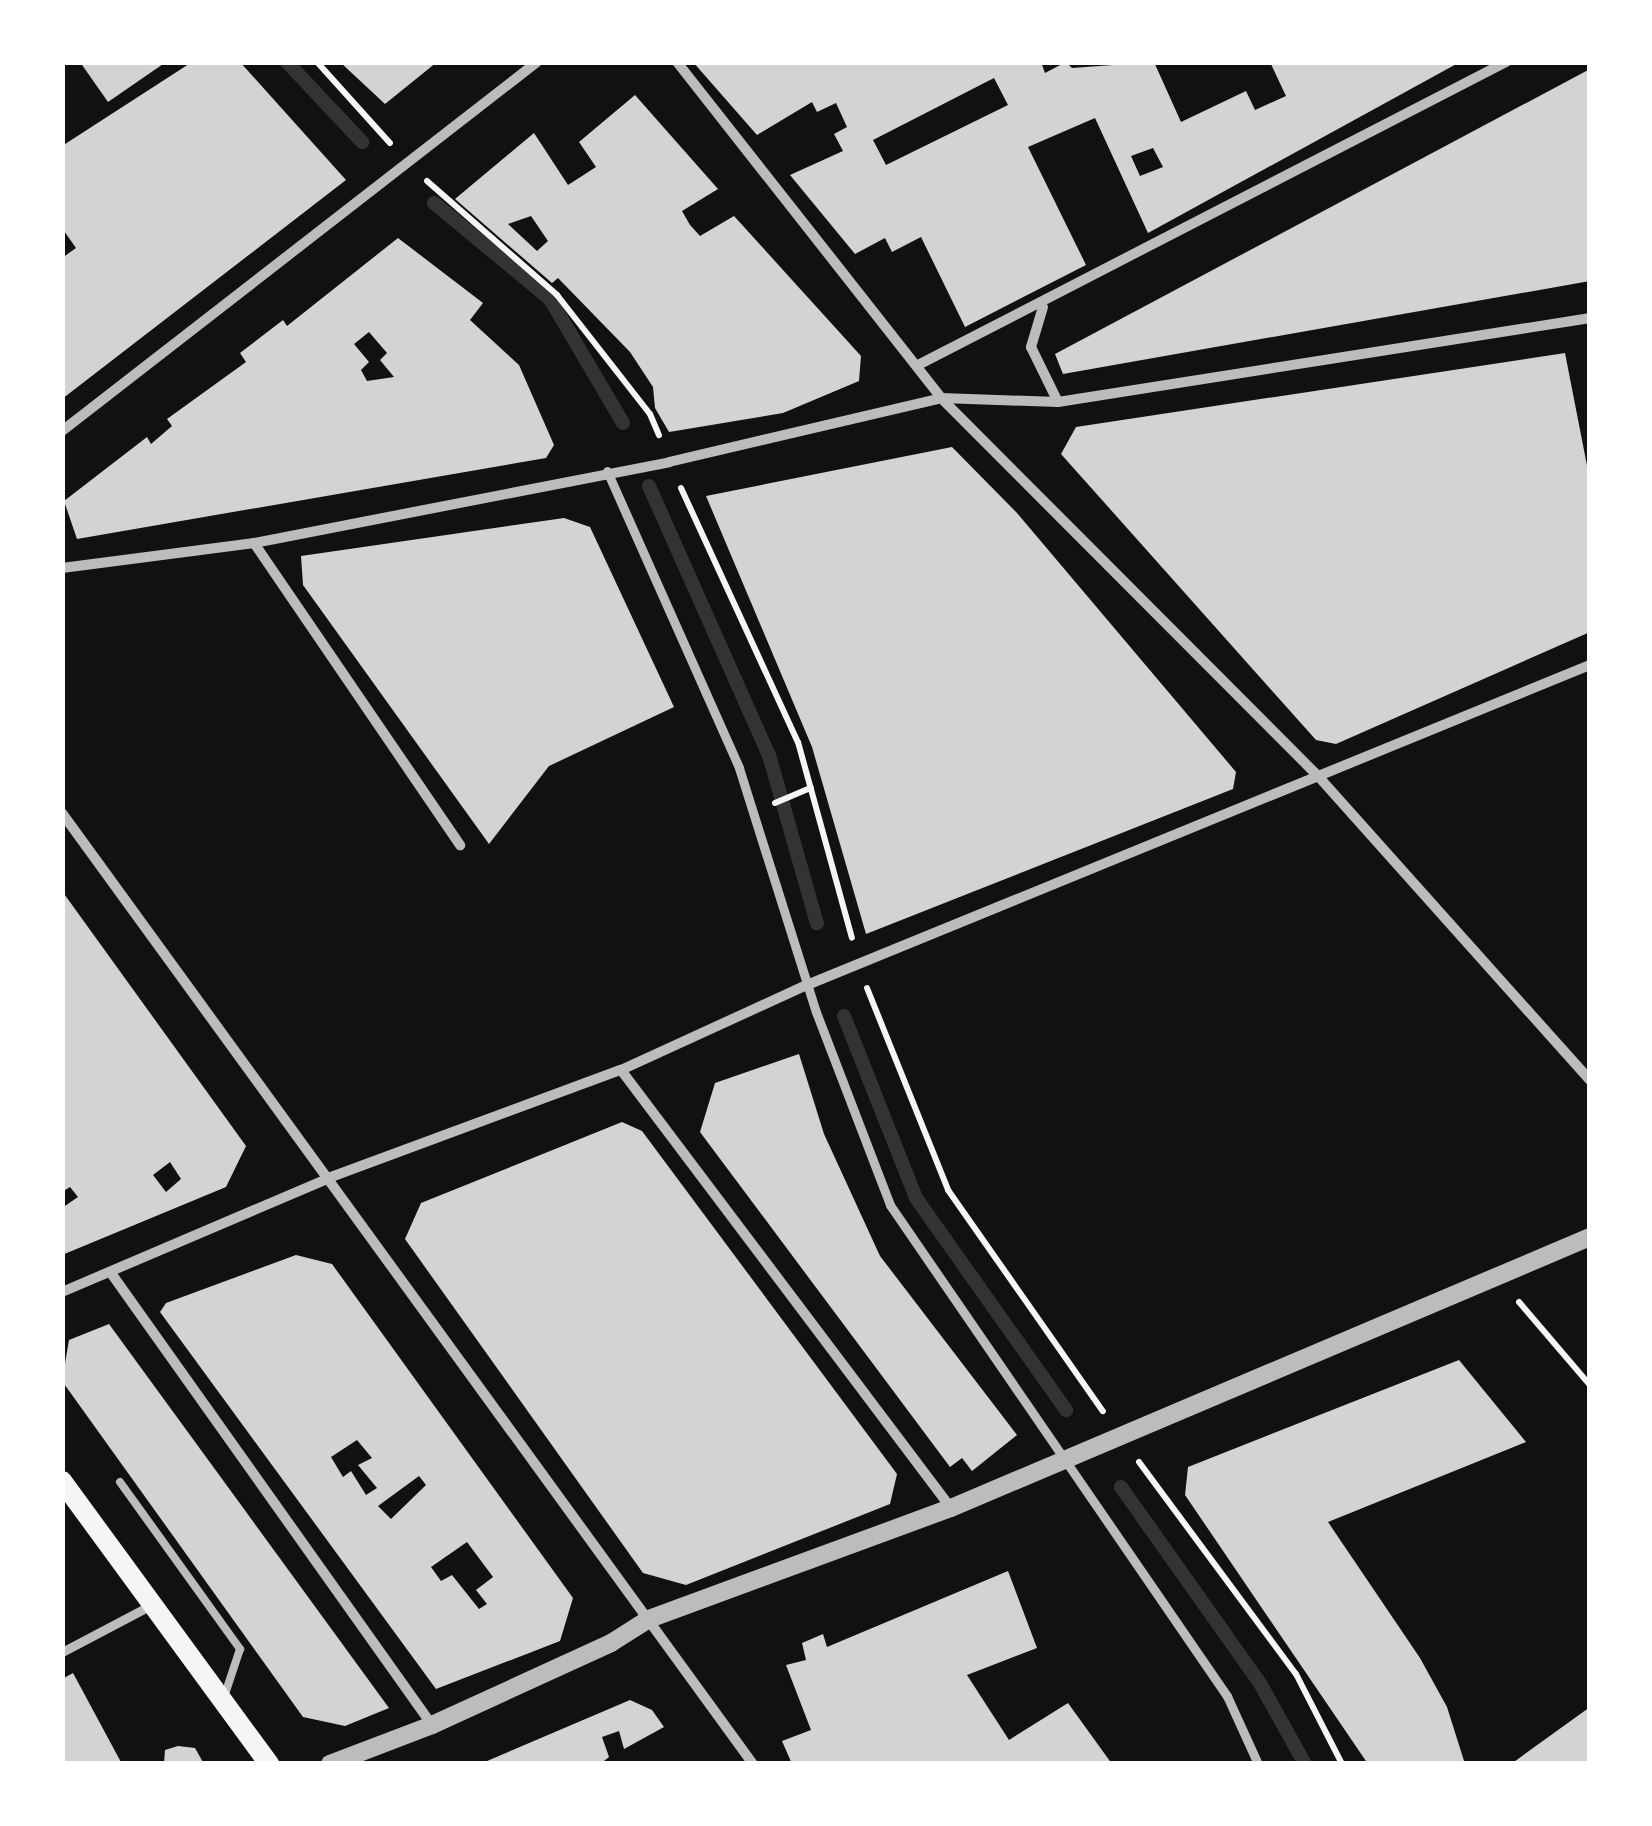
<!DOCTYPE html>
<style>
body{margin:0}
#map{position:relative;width:1652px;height:1826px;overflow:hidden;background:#111;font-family:"Titillium Web",sans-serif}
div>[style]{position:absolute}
.stream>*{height:14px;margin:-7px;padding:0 7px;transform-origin:7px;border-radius:7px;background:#333}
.building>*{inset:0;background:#d3d3d3}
.path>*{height:6px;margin:-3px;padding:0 3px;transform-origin:3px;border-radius:3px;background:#f5f5f5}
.service>*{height:8px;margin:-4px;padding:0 4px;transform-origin:4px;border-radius:4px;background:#bcbcbc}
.pedestrian>*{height:9px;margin:-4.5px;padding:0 4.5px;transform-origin:4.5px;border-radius:4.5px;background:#bcbcbc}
.minor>*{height:10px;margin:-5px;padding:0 5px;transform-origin:5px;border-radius:5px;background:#bcbcbc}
.tertiary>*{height:18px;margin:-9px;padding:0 9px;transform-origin:9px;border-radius:9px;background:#bcbcbc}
.secondary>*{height:20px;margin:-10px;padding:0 10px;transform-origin:10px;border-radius:10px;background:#f5f5f5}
span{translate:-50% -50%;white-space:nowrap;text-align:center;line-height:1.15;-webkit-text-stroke:8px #fff;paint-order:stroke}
.frame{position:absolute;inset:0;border:65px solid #fff;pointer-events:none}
</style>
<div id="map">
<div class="stream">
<i style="left:287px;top:62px;width:110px;rotate:46.8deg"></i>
<i style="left:434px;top:203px;width:151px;rotate:39.6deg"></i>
<i style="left:550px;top:299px;width:144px;rotate:59.5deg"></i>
<i style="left:649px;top:486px;width:295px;rotate:66deg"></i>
<i style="left:769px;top:755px;width:175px;rotate:74.1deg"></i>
<i style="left:844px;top:1016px;width:196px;rotate:68.4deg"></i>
<i style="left:916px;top:1198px;width:260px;rotate:54.7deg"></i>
<i style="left:1121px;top:1487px;width:242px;rotate:54.7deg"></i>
<i style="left:1261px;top:1685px;width:90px;rotate:60.9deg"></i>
</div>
<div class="building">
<i style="clip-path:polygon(80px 62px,166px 62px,108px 102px)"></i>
<i style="clip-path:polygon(192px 62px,240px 62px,346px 180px,62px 399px,62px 258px,76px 248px,62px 228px,62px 146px)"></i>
<i style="clip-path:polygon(340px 62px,437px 62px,385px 104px)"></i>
<i style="clip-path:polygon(evenodd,693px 62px,1041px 62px,1045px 73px,1066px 62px,1072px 68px,1154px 62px,1181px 122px,1246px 91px,1255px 110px,1286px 96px,1270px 62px,1460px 62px,1148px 233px,1095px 118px,1028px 147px,1086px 265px,965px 327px,921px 237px,892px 252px,885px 238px,855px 254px,790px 175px,843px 151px,834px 134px,847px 127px,836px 103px,817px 112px,812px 102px,757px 135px,693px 62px,994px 78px,1008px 105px,886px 165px,873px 140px,994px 78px,693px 62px,1153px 148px,1163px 167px,1140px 176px,1131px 156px,1153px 148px)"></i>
<i style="clip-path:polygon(1590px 69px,1590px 281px,1063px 374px,1055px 354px)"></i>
<i style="clip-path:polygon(evenodd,635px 95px,718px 189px,682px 211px,690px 225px,700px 236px,734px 216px,861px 356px,859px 381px,783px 413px,669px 432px,655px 408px,653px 387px,630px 352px,558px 278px,552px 283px,455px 199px,534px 133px,568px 185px,596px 167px,579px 142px,635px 95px,531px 216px,548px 241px,537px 251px,508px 224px,531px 216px)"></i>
<i style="clip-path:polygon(evenodd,398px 238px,483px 303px,470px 320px,519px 365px,554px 445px,546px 458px,77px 539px,64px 501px,147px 437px,151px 444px,172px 426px,167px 419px,246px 362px,240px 353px,283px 320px,287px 326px,398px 238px,369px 332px,387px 353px,380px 360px,394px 377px,367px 381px,361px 370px,369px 362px,354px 344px,369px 332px)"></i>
<i style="clip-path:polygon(1565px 353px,1590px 481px,1590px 632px,1336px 744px,1316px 740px,1061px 454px,1076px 427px)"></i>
<i style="clip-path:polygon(952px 447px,1017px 513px,1236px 772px,1233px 789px,866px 934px,812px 747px,706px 496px)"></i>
<i style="clip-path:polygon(564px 518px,590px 527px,674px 707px,549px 766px,489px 844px,303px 585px,301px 556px)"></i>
<i style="clip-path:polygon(evenodd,62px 891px,246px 1146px,226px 1187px,62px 1255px,62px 1208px,78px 1197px,70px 1187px,62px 1192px,62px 891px,170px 1162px,181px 1179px,166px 1192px,153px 1175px,170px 1162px)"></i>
<i style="clip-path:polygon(799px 1054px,824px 1134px,880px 1256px,1017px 1435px,972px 1471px,962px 1458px,950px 1467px,700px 1132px,715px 1083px)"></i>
<i style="clip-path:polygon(622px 1122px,642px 1131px,897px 1474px,890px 1504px,686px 1585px,643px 1573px,405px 1239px,421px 1203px)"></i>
<i style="clip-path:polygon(evenodd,296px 1255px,332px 1264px,573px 1598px,560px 1641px,436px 1689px,160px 1312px,166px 1303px,296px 1255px,357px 1440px,372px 1458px,358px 1465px,377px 1488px,366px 1495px,351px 1471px,343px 1477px,331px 1457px,357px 1440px,296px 1255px,419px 1476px,426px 1485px,391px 1519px,378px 1506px,419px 1476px,296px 1255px,467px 1542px,493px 1577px,476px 1590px,487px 1604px,479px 1609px,452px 1575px,441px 1581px,431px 1567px,467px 1542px)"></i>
<i style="clip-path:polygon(109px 1324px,389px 1708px,345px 1726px,303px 1717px,62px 1381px,69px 1340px)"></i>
<i style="clip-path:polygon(1459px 1360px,1526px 1442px,1328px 1522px,1420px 1658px,1447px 1707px,1465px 1764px,1368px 1764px,1185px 1495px,1188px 1467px)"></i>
<i style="clip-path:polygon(1008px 1571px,1037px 1648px,967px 1675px,1009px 1740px,1068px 1703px,1112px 1764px,792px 1764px,782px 1741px,811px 1730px,786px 1665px,806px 1660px,802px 1643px,823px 1634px,827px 1647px)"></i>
<i style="clip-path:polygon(73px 1673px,122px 1764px,62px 1764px,62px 1679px)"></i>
<i style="clip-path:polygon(630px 1700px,652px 1710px,664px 1727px,624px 1749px,619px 1731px,602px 1737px,609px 1757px,600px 1764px,480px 1764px)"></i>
<i style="clip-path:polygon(1590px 1707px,1590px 1764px,1511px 1764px)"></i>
<i style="clip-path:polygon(178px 1746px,195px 1748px,204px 1764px,164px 1764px,165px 1750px)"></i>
</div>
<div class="path">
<i style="left:317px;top:62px;width:109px;rotate:48deg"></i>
<i style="left:427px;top:181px;width:173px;rotate:41.2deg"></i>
<i style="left:557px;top:295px;width:151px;rotate:52deg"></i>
<i style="left:650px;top:414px;width:23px;rotate:67deg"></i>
<i style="left:681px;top:488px;width:280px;rotate:65.3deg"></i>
<i style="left:798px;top:742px;width:203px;rotate:74.6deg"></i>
<i style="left:775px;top:803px;width:39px;rotate:-23deg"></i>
<i style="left:867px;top:988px;width:218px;rotate:68.1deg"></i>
<i style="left:948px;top:1190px;width:270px;rotate:55deg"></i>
<i style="left:1519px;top:1302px;width:109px;rotate:49.5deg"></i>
<i style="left:1139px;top:1462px;width:264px;rotate:53.5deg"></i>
<i style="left:1296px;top:1674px;width:101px;rotate:62.9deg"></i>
</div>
<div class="service">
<i style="left:120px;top:1482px;width:206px;rotate:54.3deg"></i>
<i style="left:240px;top:1649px;width:51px;rotate:108.4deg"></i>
</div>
<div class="pedestrian">
<i style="left:607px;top:471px;width:325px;rotate:66deg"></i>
<i style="left:739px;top:768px;width:256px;rotate:72.5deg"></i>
<i style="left:816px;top:1012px;width:207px;rotate:69deg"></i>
<i style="left:890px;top:1205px;width:596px;rotate:55.54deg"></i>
<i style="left:1227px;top:1696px;width:75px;rotate:65.5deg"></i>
<i style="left:62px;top:1652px;width:103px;rotate:-27.8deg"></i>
</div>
<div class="minor">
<i style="left:677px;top:62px;width:427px;rotate:51.8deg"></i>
<i style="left:941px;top:398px;width:534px;rotate:45.08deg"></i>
<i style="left:1318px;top:776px;width:408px;rotate:48.2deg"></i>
<i style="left:1043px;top:307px;width:42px;rotate:106.7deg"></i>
<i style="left:1031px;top:347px;width:61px;rotate:63.9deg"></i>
<i style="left:920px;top:364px;width:659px;rotate:-27.26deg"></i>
<i style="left:62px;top:431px;width:601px;rotate:-37.84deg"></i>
<i style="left:254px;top:543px;width:366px;rotate:55.7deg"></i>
<i style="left:62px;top:568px;width:194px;rotate:-7.4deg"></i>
<i style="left:254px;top:543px;width:423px;rotate:-11deg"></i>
<i style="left:669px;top:462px;width:279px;rotate:-13.2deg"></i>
<i style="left:941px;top:398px;width:117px;rotate:2deg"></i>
<i style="left:1058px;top:402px;width:539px;rotate:-8.97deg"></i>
<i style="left:62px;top:813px;width:1176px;rotate:54deg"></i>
<i style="left:621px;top:1070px;width:548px;rotate:53deg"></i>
<i style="left:111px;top:1273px;width:554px;rotate:54.62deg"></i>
<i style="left:62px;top:1292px;width:293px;rotate:-23.1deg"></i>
<i style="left:331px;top:1177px;width:309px;rotate:-20.3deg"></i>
<i style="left:621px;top:1070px;width:205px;rotate:-24.6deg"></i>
<i style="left:807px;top:985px;width:846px;rotate:-22.23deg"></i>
</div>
<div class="tertiary">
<i style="left:330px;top:1764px;width:109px;rotate:-20.9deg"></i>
<i style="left:432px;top:1725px;width:197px;rotate:-24.6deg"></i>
<i style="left:611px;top:1643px;width:45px;rotate:-32.3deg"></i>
<i style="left:649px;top:1619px;width:322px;rotate:-20.2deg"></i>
<i style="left:951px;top:1508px;width:694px;rotate:-22.98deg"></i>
</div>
<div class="secondary">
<i style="left:62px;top:1481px;width:351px;rotate:53.8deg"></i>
</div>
<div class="frame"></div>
</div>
